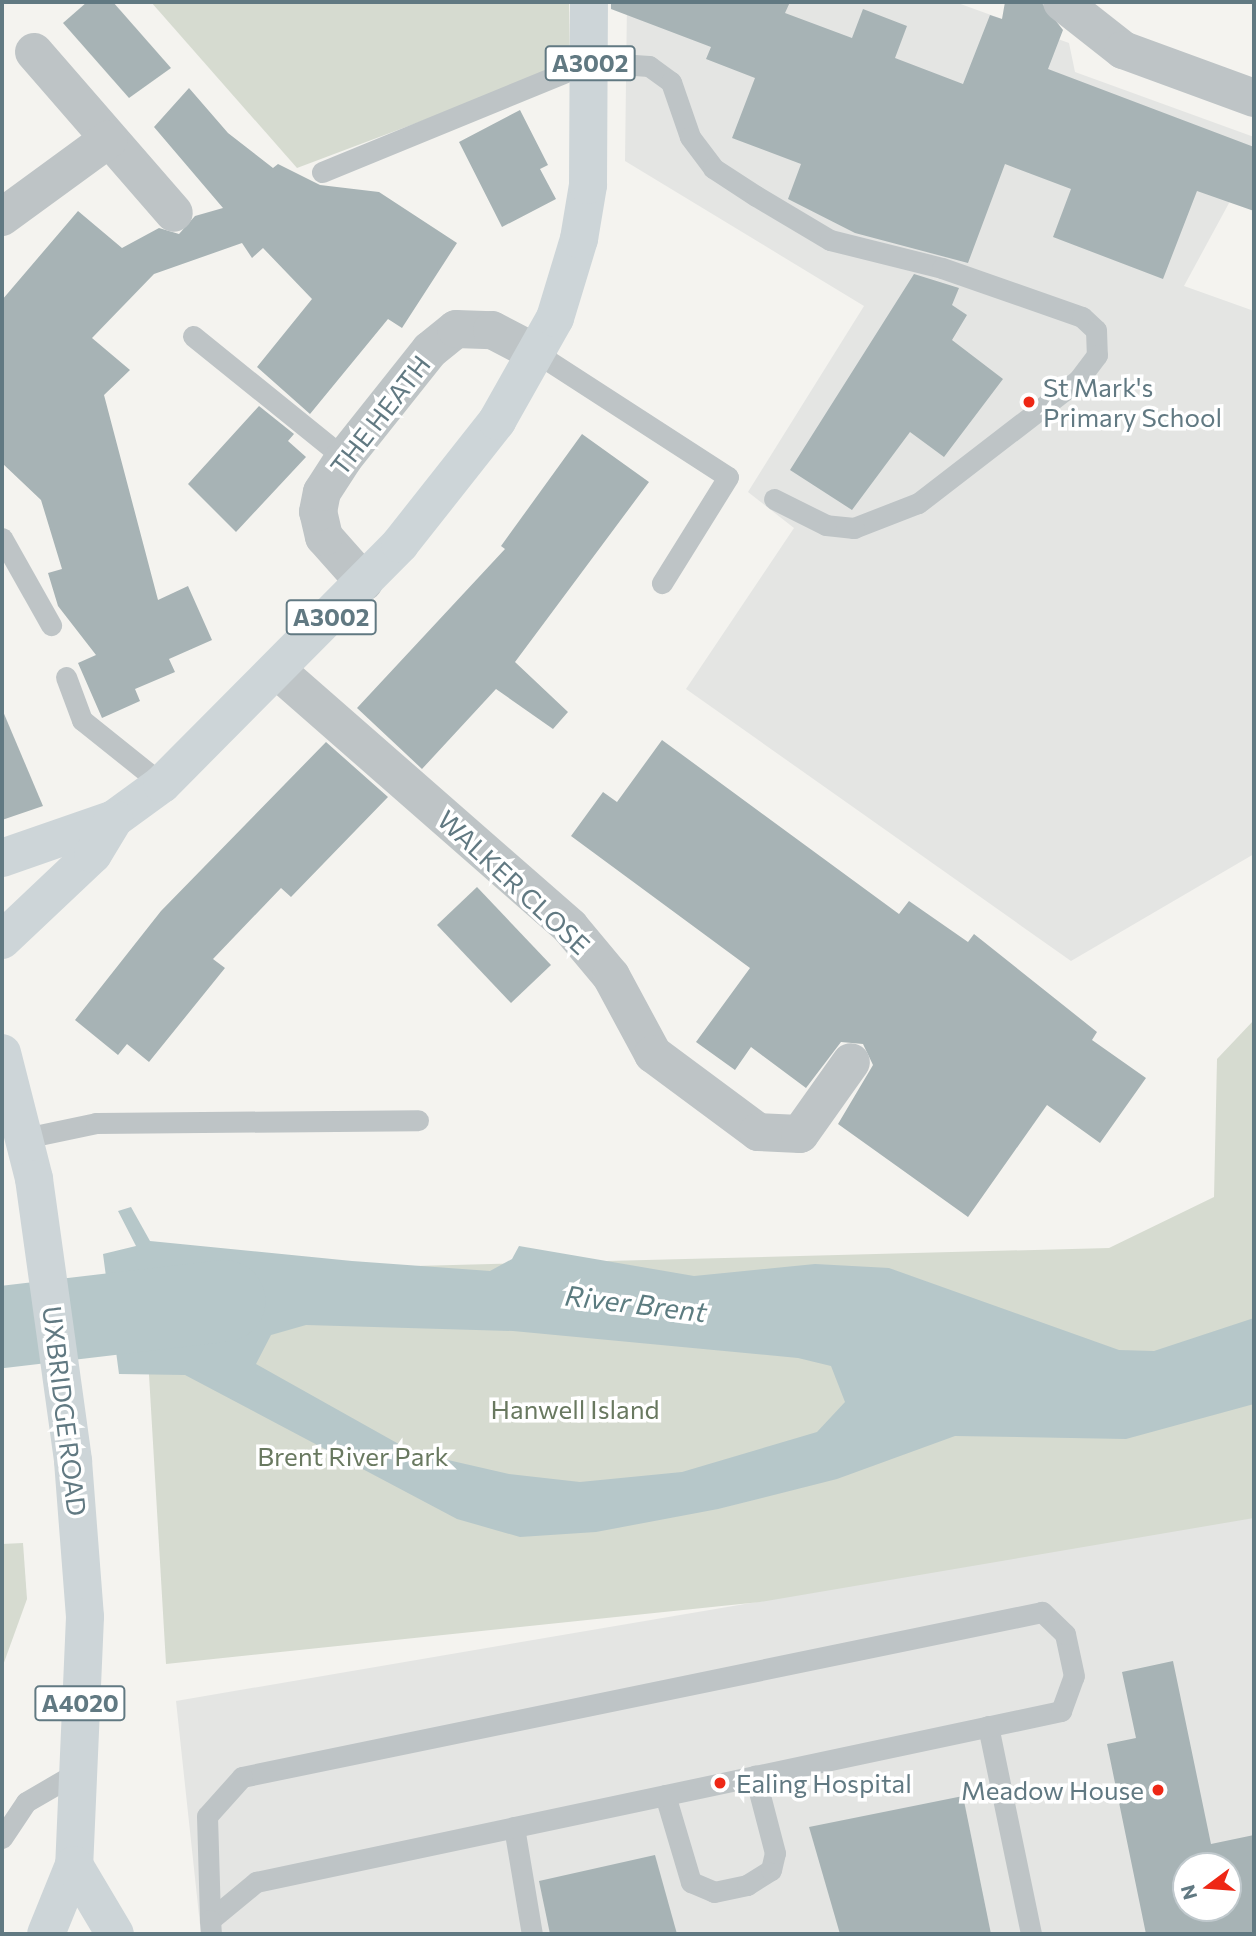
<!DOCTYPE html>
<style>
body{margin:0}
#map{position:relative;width:1256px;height:1936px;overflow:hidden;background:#f4f3ef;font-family:Commissioner,sans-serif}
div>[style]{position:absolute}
.built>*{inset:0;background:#e4e5e3}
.green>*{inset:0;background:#d6dbd0}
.water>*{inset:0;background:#b6c7c9}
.river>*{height:82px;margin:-41px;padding:0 41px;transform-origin:41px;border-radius:41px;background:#b6c7c9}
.building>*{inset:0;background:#a7b3b5}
.lane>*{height:21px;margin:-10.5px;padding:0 10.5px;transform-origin:10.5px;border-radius:10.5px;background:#bec4c6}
.street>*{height:38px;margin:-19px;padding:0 19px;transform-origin:19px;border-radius:19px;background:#bec4c6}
.primary>*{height:38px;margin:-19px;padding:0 19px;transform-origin:19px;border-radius:19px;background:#cdd5d8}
.dots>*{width:19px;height:19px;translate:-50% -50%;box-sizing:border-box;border:4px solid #fff;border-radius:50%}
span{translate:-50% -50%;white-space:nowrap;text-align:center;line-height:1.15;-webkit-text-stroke:7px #fff;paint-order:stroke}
.shield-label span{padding:2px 5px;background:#fff;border:2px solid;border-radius:5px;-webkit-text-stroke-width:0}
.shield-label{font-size:24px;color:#617982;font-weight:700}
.poi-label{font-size:26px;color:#617982}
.left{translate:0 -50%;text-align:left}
.right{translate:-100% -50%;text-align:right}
.street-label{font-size:26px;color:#617982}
.park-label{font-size:26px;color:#697960}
.water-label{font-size:28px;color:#5c7c80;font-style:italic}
.frame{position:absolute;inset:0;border:4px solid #617982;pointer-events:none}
.north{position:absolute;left:1172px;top:1852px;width:70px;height:70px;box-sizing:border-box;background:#fff;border:2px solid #c0c9cd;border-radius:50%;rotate:254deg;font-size:19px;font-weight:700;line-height:28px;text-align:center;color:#617982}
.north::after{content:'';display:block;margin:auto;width:24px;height:32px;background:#ee2715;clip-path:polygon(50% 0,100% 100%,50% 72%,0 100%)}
</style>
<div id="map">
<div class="built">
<i style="clip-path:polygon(627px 2px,955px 2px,1069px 43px,1075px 72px,1254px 137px,1254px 157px,1184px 286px,1254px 311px,1254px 854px,1071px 961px,686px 689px,794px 528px,748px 492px,864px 306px,625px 161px)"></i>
<i style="clip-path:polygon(evenodd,1254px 1517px,1254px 1934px,201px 1934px,176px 1701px,1254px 1517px,1186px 1866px,1228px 1866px,1228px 1908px,1186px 1908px,1186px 1866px)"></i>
</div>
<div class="green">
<i style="clip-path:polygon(151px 2px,569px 2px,570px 65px,297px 168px)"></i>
<i style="clip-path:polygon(1254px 1020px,1254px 1518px,760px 1602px,166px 1664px,143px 1273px,1109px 1248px,1214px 1197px,1217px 1059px)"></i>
<i style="clip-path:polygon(23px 1543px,27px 1599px,2px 1668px,2px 1544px)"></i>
</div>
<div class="water">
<i style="clip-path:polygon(evenodd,131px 1207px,150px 1241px,352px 1261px,490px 1271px,512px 1259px,519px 1246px,694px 1276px,815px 1264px,889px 1268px,1119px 1350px,1154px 1351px,1254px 1318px,1254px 1404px,1126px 1439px,955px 1436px,837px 1479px,718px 1509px,596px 1532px,520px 1537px,457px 1519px,185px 1375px,119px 1374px,103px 1254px,136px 1246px,118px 1211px,131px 1207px,306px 1325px,513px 1331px,798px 1358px,831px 1366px,845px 1402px,817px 1432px,682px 1472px,580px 1482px,509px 1474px,413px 1452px,256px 1364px,271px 1335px,306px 1325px)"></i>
</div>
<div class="river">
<i style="left:2px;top:1327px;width:224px;rotate:-6.7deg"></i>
</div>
<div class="building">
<i style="clip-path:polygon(87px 2px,113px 2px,171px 68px,129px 98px,63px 23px)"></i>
<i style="clip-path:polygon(611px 2px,790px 2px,785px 13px,852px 38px,863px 9px,907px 26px,895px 58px,963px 84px,990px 15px,1002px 19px,1005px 2px,1041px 2px,1063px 30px,1048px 69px,1254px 147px,1254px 211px,1197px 191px,1163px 279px,1053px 237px,1071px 189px,1005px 164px,968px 263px,855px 233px,788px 199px,801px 164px,732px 138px,755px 78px,706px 59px,711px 47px,611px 9px)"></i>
<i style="clip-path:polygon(189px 88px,228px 133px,273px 168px,278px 164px,320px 185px,379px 192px,457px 243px,402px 328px,388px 319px,310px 414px,257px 367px,312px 299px,263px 248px,252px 258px,242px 243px,154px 274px,92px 338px,130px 370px,104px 395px,158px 600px,188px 586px,212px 640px,169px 659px,175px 672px,135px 689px,140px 701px,102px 718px,78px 663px,96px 655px,58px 606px,48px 573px,62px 569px,41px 500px,2px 463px,2px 300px,78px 211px,122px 248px,159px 228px,179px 234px,195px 216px,223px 208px,154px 127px)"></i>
<i style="clip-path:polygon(520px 110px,548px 165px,540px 169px,556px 199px,502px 227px,459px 142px)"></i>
<i style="clip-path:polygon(914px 274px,959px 288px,952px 305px,967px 315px,952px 340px,1003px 379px,944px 457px,910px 432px,852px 510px,790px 470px)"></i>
<i style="clip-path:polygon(259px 406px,294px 434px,288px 441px,306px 457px,236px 532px,188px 484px)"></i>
<i style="clip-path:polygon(582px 434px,649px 482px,515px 662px,568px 712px,553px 729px,496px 689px,422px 769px,357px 708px,505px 549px,501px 546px)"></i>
<i style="clip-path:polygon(2px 709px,43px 806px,2px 820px)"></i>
<i style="clip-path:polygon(662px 740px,899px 914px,909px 901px,968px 942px,974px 934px,1097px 1032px,1092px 1040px,1146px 1078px,1100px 1143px,1047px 1105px,968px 1217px,838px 1124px,873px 1065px,863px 1044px,841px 1042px,806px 1088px,751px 1047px,735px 1070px,696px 1042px,750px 968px,571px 836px,603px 792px,617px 802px)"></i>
<i style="clip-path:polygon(326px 742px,388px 797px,291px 897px,281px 888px,213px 959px,225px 968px,149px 1062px,127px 1044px,118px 1055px,75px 1020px,161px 911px)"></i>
<i style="clip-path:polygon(477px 887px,551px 965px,511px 1003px,437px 925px)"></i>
<i style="clip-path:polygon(evenodd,1173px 1661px,1211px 1844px,1254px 1835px,1254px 1934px,1146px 1934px,1107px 1744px,1136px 1738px,1122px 1672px,1173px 1661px,1186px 1866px,1228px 1866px,1228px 1908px,1186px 1908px,1186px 1866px)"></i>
<i style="clip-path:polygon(963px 1796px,991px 1934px,840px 1934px,809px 1827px)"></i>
<i style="clip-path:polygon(655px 1855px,677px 1934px,550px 1934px,539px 1881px)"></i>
</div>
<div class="lane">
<i style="left:322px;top:172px;width:290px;rotate:-22.3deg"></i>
<i style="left:590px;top:62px;width:59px;rotate:3.9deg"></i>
<i style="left:649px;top:66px;width:27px;rotate:36deg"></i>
<i style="left:671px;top:82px;width:58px;rotate:70.9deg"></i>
<i style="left:690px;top:137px;width:39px;rotate:53deg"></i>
<i style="left:713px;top:168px;width:51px;rotate:33.1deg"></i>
<i style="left:756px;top:196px;width:86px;rotate:30.7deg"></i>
<i style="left:830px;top:240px;width:115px;rotate:14deg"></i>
<i style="left:942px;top:268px;width:148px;rotate:19.3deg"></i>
<i style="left:1082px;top:317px;width:19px;rotate:43deg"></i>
<i style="left:1096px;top:330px;width:25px;rotate:88deg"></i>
<i style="left:1097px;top:355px;width:31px;rotate:127deg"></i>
<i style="left:1078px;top:380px;width:202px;rotate:142.4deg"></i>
<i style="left:918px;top:503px;width:69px;rotate:158.7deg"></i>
<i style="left:854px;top:528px;width:28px;rotate:-174deg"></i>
<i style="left:826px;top:525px;width:58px;rotate:-153.4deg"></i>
<i style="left:193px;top:336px;width:194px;rotate:38.9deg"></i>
<i style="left:538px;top:354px;width:226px;rotate:32.9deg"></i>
<i style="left:728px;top:477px;width:125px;rotate:121.9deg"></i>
<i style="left:2px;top:538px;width:100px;rotate:60.6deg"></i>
<i style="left:66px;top:677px;width:46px;rotate:69.6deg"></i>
<i style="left:82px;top:720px;width:102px;rotate:38.7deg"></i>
<i style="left:25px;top:1138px;width:73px;rotate:-11.9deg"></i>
<i style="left:96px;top:1123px;width:322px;rotate:-0.5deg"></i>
<i style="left:988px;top:1726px;width:212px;rotate:78.3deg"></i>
<i style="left:665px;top:1795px;width:91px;rotate:73.4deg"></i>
<i style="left:691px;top:1882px;width:25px;rotate:23deg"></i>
<i style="left:714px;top:1892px;width:34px;rotate:-12deg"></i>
<i style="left:747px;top:1885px;width:28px;rotate:-32deg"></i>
<i style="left:771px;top:1870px;width:17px;rotate:-77deg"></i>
<i style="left:775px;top:1853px;width:80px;rotate:-104.6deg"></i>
<i style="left:514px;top:1827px;width:109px;rotate:80.5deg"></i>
<i style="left:2px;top:1838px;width:43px;rotate:-56.3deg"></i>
<i style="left:26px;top:1802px;width:58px;rotate:-30.1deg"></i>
<i style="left:210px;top:1920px;width:60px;rotate:-39.6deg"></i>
<i style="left:256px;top:1882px;width:823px;rotate:-11.99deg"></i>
<i style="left:1061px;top:1711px;width:37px;rotate:-70deg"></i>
<i style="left:1074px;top:1676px;width:43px;rotate:-102.1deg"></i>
<i style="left:1065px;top:1634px;width:32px;rotate:-136deg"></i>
<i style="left:1042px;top:1612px;width:817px;rotate:168.35deg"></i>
<i style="left:242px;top:1777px;width:52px;rotate:131.9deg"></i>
<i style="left:207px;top:1816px;width:104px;rotate:88.3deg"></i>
<i style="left:210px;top:1920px;width:14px;rotate:86deg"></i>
</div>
<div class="street">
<i style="left:1062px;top:2px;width:78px;rotate:38.2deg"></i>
<i style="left:1123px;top:50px;width:140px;rotate:20.1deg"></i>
<i style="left:34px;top:52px;width:213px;rotate:49deg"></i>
<i style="left:2px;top:217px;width:132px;rotate:-36.1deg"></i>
<i style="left:364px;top:582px;width:60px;rotate:-131.6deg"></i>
<i style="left:324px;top:537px;width:26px;rotate:-103deg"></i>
<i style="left:318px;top:512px;width:20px;rotate:-79deg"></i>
<i style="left:322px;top:492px;width:40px;rotate:-57.1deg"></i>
<i style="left:344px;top:458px;width:138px;rotate:-51.5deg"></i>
<i style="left:430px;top:350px;width:33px;rotate:-39deg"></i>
<i style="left:456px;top:329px;width:36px;rotate:2deg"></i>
<i style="left:492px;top:330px;width:52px;rotate:27.6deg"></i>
<i style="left:279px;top:672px;width:387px;rotate:41.2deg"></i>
<i style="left:570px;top:927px;width:64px;rotate:50.1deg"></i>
<i style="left:611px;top:976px;width:89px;rotate:61.7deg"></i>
<i style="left:653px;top:1054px;width:131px;rotate:36.6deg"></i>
<i style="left:758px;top:1132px;width:42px;rotate:2.7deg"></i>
<i style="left:800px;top:1134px;width:88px;rotate:-54.7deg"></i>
</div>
<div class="primary">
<i style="left:2px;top:858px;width:119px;rotate:-19.2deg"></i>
<i style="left:114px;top:819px;width:59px;rotate:-36.1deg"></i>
<i style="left:162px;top:784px;width:338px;rotate:-45.2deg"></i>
<i style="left:400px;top:544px;width:157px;rotate:-51.7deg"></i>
<i style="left:497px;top:421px;width:118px;rotate:-60.6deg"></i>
<i style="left:555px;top:318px;width:83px;rotate:-73.1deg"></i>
<i style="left:579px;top:239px;width:55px;rotate:-80.5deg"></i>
<i style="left:588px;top:185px;width:183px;rotate:-89.7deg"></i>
<i style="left:2px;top:940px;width:125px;rotate:-43.4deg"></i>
<i style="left:93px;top:854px;width:41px;rotate:-59deg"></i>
<i style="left:2px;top:1053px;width:130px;rotate:75.7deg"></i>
<i style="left:34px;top:1179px;width:285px;rotate:82.1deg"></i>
<i style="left:73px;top:1461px;width:156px;rotate:85.6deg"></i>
<i style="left:85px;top:1617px;width:248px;rotate:92.5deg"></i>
<i style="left:74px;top:1865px;width:74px;rotate:112.1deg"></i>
<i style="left:74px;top:1865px;width:80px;rotate:59.3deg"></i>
</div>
<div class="dots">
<i style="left:1029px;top:402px;background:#ee2715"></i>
<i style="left:720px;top:1783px;background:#ee2715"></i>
<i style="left:1158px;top:1790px;background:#ee2715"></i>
</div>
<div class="shield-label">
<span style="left:590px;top:63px">A3002</span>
<span style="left:331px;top:617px">A3002</span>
<span style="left:80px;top:1703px">A4020</span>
</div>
<div class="poi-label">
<span class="left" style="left:1043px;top:402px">St Mark's<br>Primary School</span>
<span class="left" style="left:736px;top:1783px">Ealing Hospital</span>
<span class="right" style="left:1144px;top:1790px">Meadow House</span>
</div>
<div class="street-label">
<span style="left:380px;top:415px;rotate:-52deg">THE HEATH</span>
<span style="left:514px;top:882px;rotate:43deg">WALKER CLOSE</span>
<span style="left:65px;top:1411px;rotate:83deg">UXBRIDGE ROAD</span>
</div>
<div class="park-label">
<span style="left:575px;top:1409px">Hanwell Island</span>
<span style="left:353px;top:1456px">Brent River Park</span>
</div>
<div class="water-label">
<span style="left:636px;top:1303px;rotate:7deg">River Brent</span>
</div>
<div class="frame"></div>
<div class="north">N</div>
</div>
